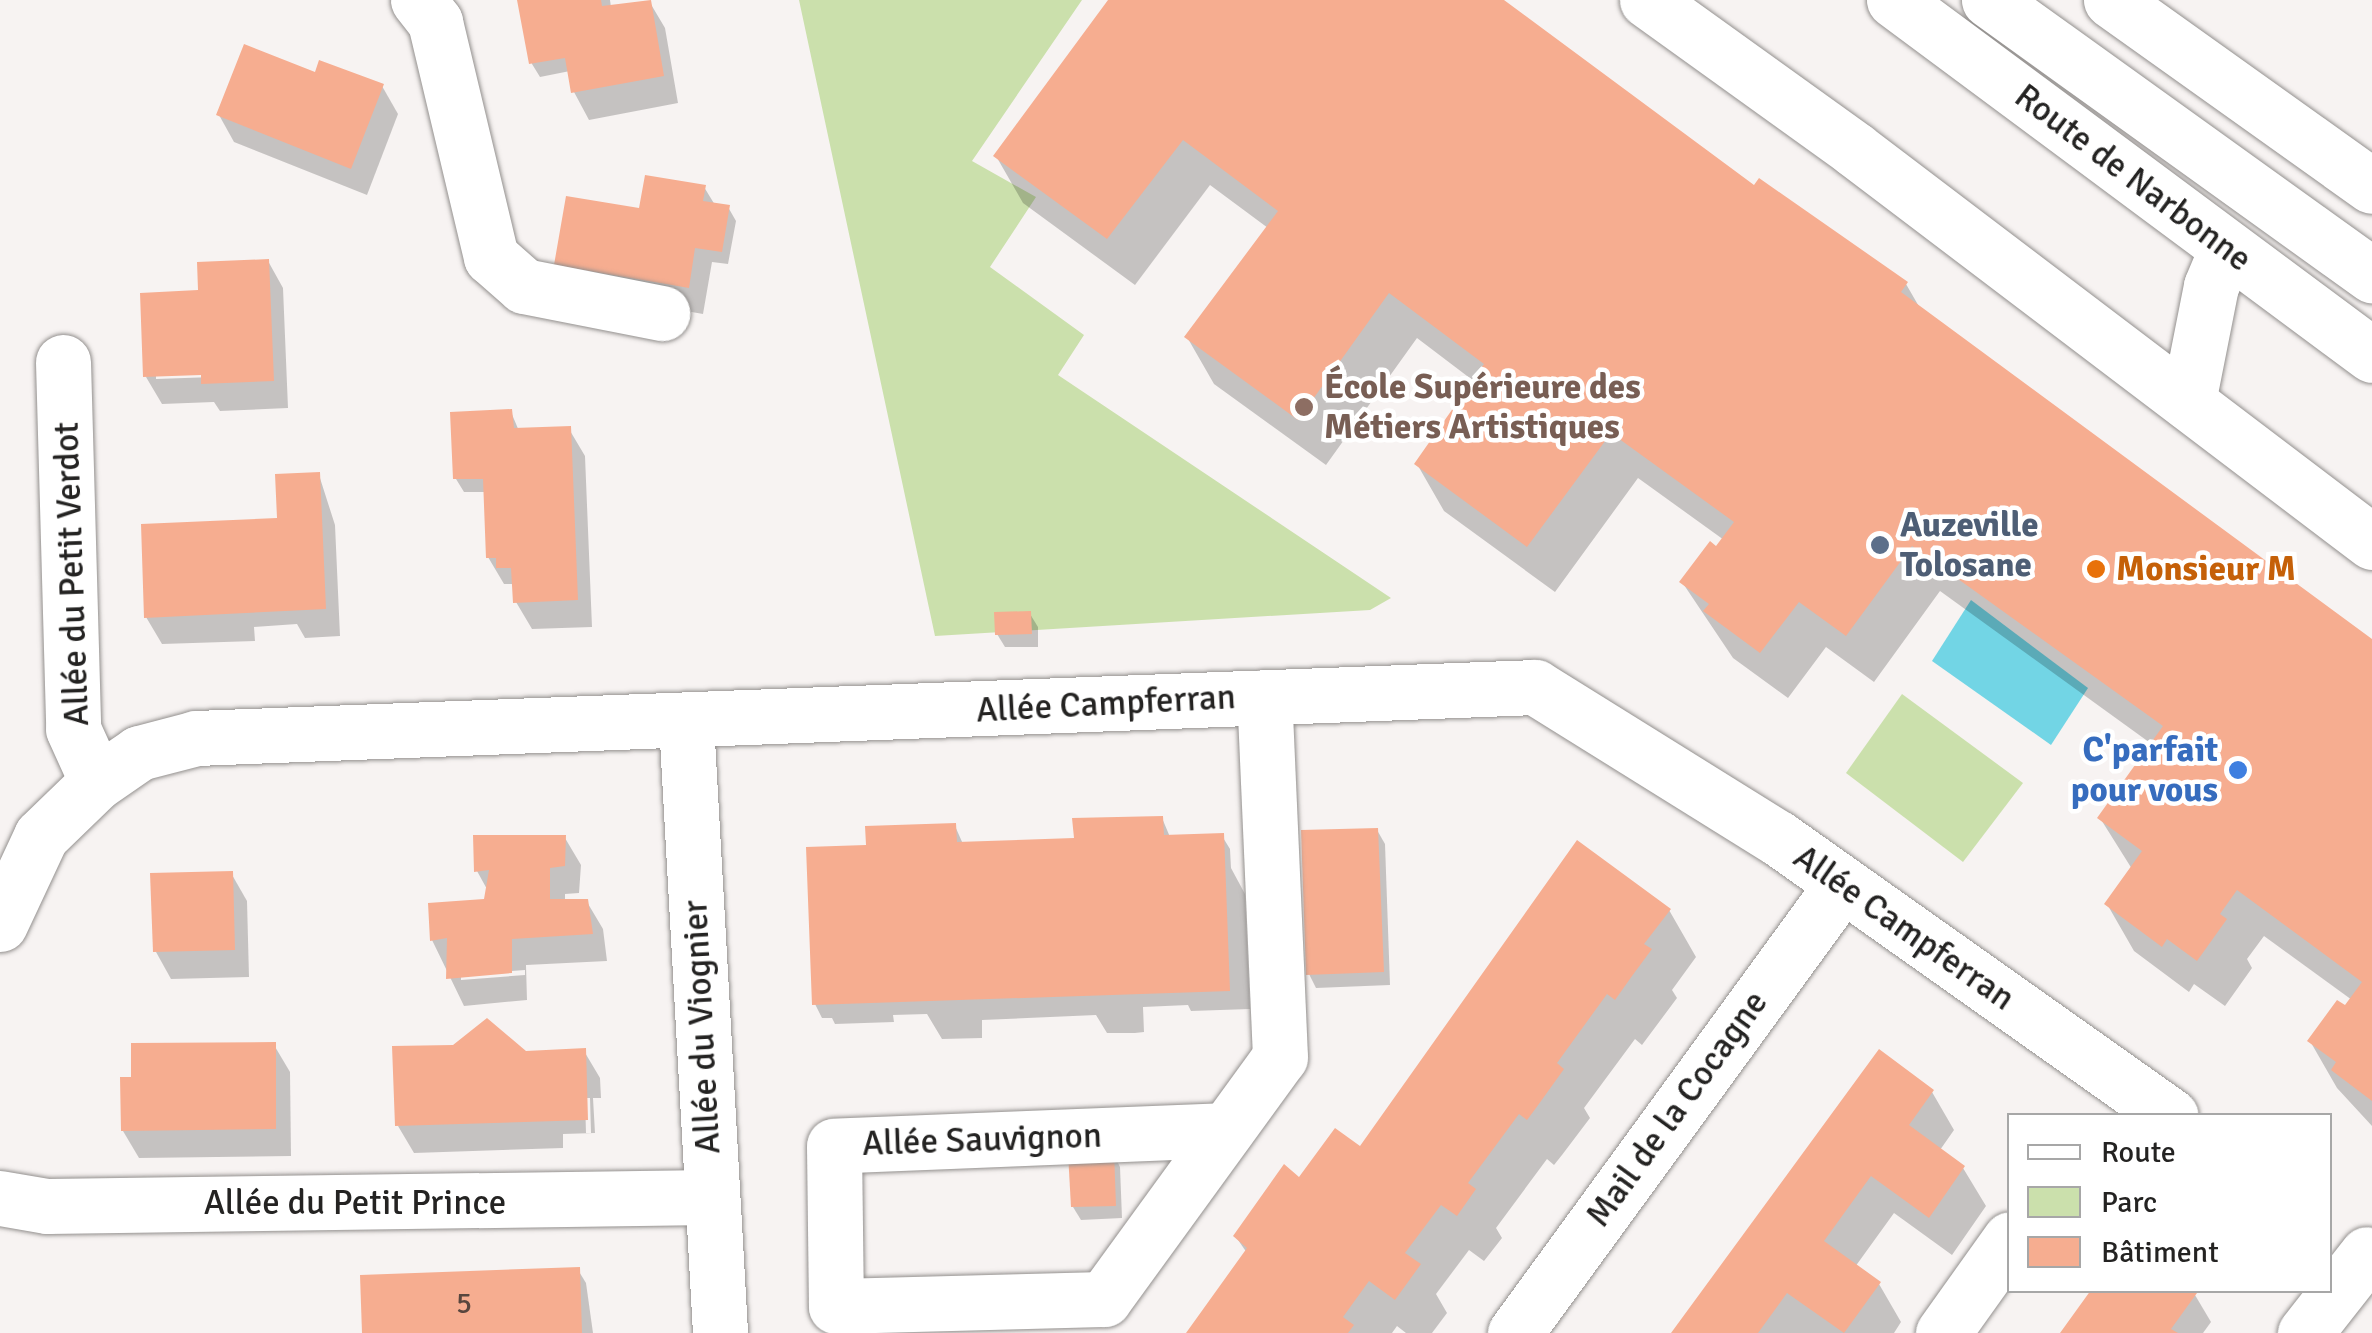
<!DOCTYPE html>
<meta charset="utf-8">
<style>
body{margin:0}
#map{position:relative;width:2372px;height:1333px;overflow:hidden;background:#f7f3f2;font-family:Signika,sans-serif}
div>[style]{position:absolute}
.green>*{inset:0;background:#cbe0ac}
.water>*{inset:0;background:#72d5e5}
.shadow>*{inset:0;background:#0003}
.building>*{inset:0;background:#f6ad90}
.roads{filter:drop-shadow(0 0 2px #93908e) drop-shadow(0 0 2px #93908e)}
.minor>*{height:55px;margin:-27.5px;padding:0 27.5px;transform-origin:27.5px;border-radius:27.5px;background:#fff}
.major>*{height:55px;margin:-27.5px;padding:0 27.5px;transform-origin:27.5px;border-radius:27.5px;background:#fff}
.dots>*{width:28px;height:28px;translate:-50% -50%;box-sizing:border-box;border:5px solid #fff;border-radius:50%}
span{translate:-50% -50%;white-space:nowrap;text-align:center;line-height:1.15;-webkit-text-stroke:9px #fff;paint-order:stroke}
.number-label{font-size:30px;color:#58463e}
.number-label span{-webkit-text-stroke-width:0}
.street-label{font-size:35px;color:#242322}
.education-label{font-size:35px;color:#785e54;font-weight:700}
.left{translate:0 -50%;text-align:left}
.service-label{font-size:35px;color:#4e5e75;font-weight:700}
.food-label{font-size:35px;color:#c56008;font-weight:700}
.shop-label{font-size:35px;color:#366cbe;font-weight:700}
.right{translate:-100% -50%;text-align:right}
.legend{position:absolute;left:2007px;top:1113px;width:325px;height:180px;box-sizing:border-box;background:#fff;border:2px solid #a7a7a7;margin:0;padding:12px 18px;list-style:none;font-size:30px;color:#242322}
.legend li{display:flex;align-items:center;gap:20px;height:50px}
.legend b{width:50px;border:2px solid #a7a7a7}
</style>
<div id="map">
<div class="green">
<i style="clip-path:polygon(799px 0,1082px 0,972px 161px,1036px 197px,990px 267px,1084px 335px,1058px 375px,1391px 598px,1370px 610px,935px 636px)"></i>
<i style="clip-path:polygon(1902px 694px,2023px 783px,1963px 862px,1846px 773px)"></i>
</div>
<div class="water">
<i style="clip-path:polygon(1971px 600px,2088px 688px,2051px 745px,1932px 661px)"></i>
</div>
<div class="shadow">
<i style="clip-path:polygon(520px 0,610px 0,611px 7px,649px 1px,665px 28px,678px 103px,589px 120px,574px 92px,570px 71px,540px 77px,532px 64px)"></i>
<i style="clip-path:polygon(1111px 0,1499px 0,1752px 186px,1906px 284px,1921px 310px,2372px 643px,2372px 1126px,2337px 1088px,2310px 1041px,2352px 1000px,2264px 936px,2247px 959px,2252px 968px,2225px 1006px,2194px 984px,2189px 992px,2134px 951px,2107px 904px,2132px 869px,2100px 818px,2153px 745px,1940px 591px,1874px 682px,1826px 647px,1788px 698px,1733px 658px,1682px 582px,1724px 540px,1638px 478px,1555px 592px,1444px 511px,1417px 464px,1475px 382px,1417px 338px,1326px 465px,1214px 384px,1187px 337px,1268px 228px,1210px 185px,1135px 285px,1023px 203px,996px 156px)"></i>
<i style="clip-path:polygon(382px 86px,398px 114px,367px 195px,234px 142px,219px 115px)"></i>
<i style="clip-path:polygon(704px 187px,715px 205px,728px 207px,736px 221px,728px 264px,712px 262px,703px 314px,573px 291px,641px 211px)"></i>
<i style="clip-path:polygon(evenodd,268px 261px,283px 288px,288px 408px,220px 411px,214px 402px,162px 404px,146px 377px,200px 293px,268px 261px,213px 372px,213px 377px,156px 379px,156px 374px,213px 372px)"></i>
<i style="clip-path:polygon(511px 412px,519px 431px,569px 429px,585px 456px,592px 627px,532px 629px,516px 602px,515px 584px,504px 584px,488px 557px,486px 492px,464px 492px,456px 479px)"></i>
<i style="clip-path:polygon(319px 475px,335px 525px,340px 636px,305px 638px,297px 624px,254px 627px,255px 641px,162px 644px,146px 617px,280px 521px)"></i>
<i style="clip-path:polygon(1030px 614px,1038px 627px,1038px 647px,1005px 647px,997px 634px)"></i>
<i style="clip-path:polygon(1162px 818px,1170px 837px,1222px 836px,1230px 849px,1231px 868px,1245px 894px,1250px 1009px,1191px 1011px,1188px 1005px,1143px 1007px,1144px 1032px,1135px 1033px,1107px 1033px,1096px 1015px,982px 1020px,982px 1038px,942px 1039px,927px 1014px,893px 1015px,894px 1022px,835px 1024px,832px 1018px,822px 1018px,815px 1004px,869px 848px,955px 826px,963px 844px,1072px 841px)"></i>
<i style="clip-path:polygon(1377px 830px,1385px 844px,1390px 985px,1316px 988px,1309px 974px)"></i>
<i style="clip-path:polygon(evenodd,565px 838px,581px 865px,579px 893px,565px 894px,565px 902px,587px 902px,603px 929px,607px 961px,526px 965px,527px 1000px,464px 1006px,432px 940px,486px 901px,488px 891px,477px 871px,565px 838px,525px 970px,525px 975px,461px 980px,461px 975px,525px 970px)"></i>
<i style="clip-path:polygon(231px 873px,247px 901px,249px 977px,171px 979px,156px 952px)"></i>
<i style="clip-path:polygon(1669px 910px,1696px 957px,1672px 990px,1677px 998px,1642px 1045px,1635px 1039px,1584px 1108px,1590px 1118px,1562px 1155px,1554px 1165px,1547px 1159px,1496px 1228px,1502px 1238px,1484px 1261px,1469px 1250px,1436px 1294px,1447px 1313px,1432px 1333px,1406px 1333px,1397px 1326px,1392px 1333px,1189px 1333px,1247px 1253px,1236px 1237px,1300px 1180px,1361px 1150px)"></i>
<i style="clip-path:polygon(274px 1045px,290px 1072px,291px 1156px,139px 1158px,123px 1131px)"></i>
<i style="clip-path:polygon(evenodd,584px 1051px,600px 1078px,601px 1098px,593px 1098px,595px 1133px,563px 1134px,563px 1148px,414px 1153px,398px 1126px,525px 1054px,584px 1051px,585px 1098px,590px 1098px,591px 1133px,586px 1133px,585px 1098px)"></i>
<i style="clip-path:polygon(1932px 1092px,1954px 1130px,1940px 1150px,1963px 1168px,1986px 1206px,1952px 1255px,1894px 1213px,1855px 1267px,1879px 1284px,1901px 1322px,1894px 1333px,1674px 1333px)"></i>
<i style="clip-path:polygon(1113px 1153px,1120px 1167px,1122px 1218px,1081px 1220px,1073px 1207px)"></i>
<i style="clip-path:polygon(578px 1270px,586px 1283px,593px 1333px,364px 1333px)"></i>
<i style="clip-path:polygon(2195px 1295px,2211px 1322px,2203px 1333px,2063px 1333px)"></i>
</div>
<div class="building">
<i style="clip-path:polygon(517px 0,601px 0,602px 6px,651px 0,664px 76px,571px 93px,565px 58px,529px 64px)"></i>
<i style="clip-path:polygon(1108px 0,1504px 0,1754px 185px,1759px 178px,1908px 282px,1901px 292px,2372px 639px,2372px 1101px,2331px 1070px,2336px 1062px,2307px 1041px,2337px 1000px,2345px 1005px,2362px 982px,2237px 890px,2220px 914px,2227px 919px,2197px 961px,2167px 939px,2162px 947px,2104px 904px,2142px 851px,2097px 818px,2163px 726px,1912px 546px,1846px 636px,1799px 602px,1760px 653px,1703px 611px,1709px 604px,1679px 582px,1710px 541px,1716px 546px,1734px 522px,1611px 433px,1527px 547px,1414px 464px,1484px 364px,1389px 293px,1298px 420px,1184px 337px,1278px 211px,1183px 140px,1107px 239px,993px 156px)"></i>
<i style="clip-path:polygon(244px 44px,315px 72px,319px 60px,384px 84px,351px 169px,216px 115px)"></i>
<i style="clip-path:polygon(645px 175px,706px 185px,703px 201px,730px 205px,722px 252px,695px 248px,689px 288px,554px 265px,566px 196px,639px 208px)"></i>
<i style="clip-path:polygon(269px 259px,274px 381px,201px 384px,201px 375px,143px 377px,140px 293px,198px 290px,197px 262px)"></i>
<i style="clip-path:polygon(512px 409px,514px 428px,571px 426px,578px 600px,513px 603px,511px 568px,496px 568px,496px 558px,486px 558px,483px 479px,453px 479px,450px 412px)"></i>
<i style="clip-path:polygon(320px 472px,326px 609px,144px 618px,141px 524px,277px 518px,275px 474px)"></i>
<i style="clip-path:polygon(1031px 611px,1032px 634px,995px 635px,994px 612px)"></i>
<i style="clip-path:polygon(1163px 816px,1164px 835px,1224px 833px,1230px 991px,812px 1005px,806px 847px,866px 845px,865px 826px,956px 823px,957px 842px,1074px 838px,1072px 818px)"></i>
<i style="clip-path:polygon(1378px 828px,1384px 972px,1306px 975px,1301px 830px)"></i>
<i style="clip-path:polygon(473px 835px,566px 835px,565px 866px,550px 868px,550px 899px,588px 899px,593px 934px,512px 939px,512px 973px,446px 979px,447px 938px,430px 941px,428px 903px,484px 899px,489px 870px,474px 872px)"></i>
<i style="clip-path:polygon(1577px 840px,1671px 909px,1644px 944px,1652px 949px,1632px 976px,1615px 1000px,1607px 994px,1557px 1063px,1564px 1069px,1536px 1108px,1527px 1120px,1519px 1114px,1468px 1183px,1476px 1189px,1457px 1216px,1441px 1205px,1405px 1253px,1421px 1264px,1395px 1300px,1369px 1281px,1343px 1317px,1354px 1325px,1348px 1333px,1186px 1333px,1247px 1248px,1233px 1236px,1284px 1164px,1299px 1177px,1335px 1128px,1360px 1146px)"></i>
<i style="clip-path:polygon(233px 871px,235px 950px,153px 952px,150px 873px)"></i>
<i style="clip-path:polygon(487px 1018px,526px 1051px,586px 1048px,588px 1120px,395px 1126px,392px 1046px,453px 1045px)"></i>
<i style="clip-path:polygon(276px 1042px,276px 1129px,121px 1131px,120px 1077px,131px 1077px,131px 1043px)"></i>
<i style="clip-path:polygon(1879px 1049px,1934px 1090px,1909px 1125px,1965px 1166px,1929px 1218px,1871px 1176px,1824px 1241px,1881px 1282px,1844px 1333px,1787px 1293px,1758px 1333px,1671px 1333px)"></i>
<i style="clip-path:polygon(1114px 1151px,1116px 1206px,1071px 1207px,1068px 1153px)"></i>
<i style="clip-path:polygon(580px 1267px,582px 1333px,362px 1333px,360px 1275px)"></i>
<i style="clip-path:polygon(2091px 1290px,2193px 1290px,2197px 1293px,2171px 1329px,2178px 1333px,2060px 1333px)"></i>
</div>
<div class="roads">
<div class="minor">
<i style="left:418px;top:0;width:28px;rotate:52deg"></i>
<i style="left:435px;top:22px;width:242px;rotate:76.6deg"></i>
<i style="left:491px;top:257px;width:44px;rotate:41.3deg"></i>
<i style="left:524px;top:286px;width:141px;rotate:11.1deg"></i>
<i style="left:1647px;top:0;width:255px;rotate:35.7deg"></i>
<i style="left:1854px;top:149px;width:650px;rotate:37.19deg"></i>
<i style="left:1989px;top:0;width:472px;rotate:35.7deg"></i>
<i style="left:63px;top:362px;width:367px;rotate:88.4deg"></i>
<i style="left:73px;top:729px;width:58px;rotate:65.6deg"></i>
<i style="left:2188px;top:402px;width:118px;rotate:-78.8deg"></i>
<i style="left:2211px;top:286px;width:41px;rotate:-67.2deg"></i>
<i style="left:686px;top:722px;width:612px;rotate:86.81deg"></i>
<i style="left:0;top:924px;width:97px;rotate:-65deg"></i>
<i style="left:41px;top:836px;width:78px;rotate:-44deg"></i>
<i style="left:97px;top:782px;width:51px;rotate:-34.6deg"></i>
<i style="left:139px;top:753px;width:59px;rotate:-14.7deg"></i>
<i style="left:196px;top:738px;width:1340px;rotate:-2.18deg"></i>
<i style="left:1535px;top:687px;width:286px;rotate:31.9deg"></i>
<i style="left:1778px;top:838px;width:481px;rotate:35.3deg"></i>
<i style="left:1226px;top:1130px;width:392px;rotate:177.7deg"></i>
<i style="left:834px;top:1146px;width:160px;rotate:89.3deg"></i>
<i style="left:836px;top:1306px;width:268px;rotate:-1.5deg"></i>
<i style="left:1104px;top:1299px;width:299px;rotate:-54deg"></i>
<i style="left:1280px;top:1057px;width:360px;rotate:-92.5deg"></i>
<i style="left:0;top:1198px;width:48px;rotate:9.7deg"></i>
<i style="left:47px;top:1206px;width:664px;rotate:-0.78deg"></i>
<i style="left:1515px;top:1333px;width:553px;rotate:-53.9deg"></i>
<i style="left:1943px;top:1333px;width:115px;rotate:-54.5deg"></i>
<i style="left:2305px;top:1333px;width:100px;rotate:-51.9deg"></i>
</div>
<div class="major">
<i style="left:1894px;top:0;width:595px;rotate:36.6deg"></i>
<i style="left:2111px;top:0;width:320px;rotate:35.5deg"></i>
</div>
</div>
<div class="dots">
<i style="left:1304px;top:407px;background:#8d6e63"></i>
<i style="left:1880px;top:545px;background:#5c6f8a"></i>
<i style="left:2096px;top:569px;background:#e8710a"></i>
<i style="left:2238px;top:770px;background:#3f7fe0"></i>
</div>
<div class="number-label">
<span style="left:464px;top:1304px">5</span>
</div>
<div class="street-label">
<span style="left:2133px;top:178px;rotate:37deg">Route de Narbonne</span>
<span style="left:72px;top:574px;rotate:-92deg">Allée du Petit Verdot</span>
<span style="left:1106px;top:704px;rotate:-3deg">Allée Campferran</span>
<span style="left:1904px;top:928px;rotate:35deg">Allée Campferran</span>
<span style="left:702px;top:1027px;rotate:-93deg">Allée du Viognier</span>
<span style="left:1677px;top:1109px;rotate:-54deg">Mail de la Cocagne</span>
<span style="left:982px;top:1140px;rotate:-2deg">Allée Sauvignon</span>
<span style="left:355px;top:1203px">Allée du Petit Prince</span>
</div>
<div class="education-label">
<span class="left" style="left:1324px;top:407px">École Supérieure des<br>Métiers Artistiques</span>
</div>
<div class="service-label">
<span class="left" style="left:1900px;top:545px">Auzeville<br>Tolosane</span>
</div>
<div class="food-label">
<span class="left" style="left:2116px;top:569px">Monsieur M</span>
</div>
<div class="shop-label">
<span class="right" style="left:2218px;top:770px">C'parfait<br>pour vous</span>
</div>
<ul class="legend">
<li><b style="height:12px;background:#fff"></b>Route</li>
<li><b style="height:28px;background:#cbe0ac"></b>Parc</li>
<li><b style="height:28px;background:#f6ad90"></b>Bâtiment</li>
</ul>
</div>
